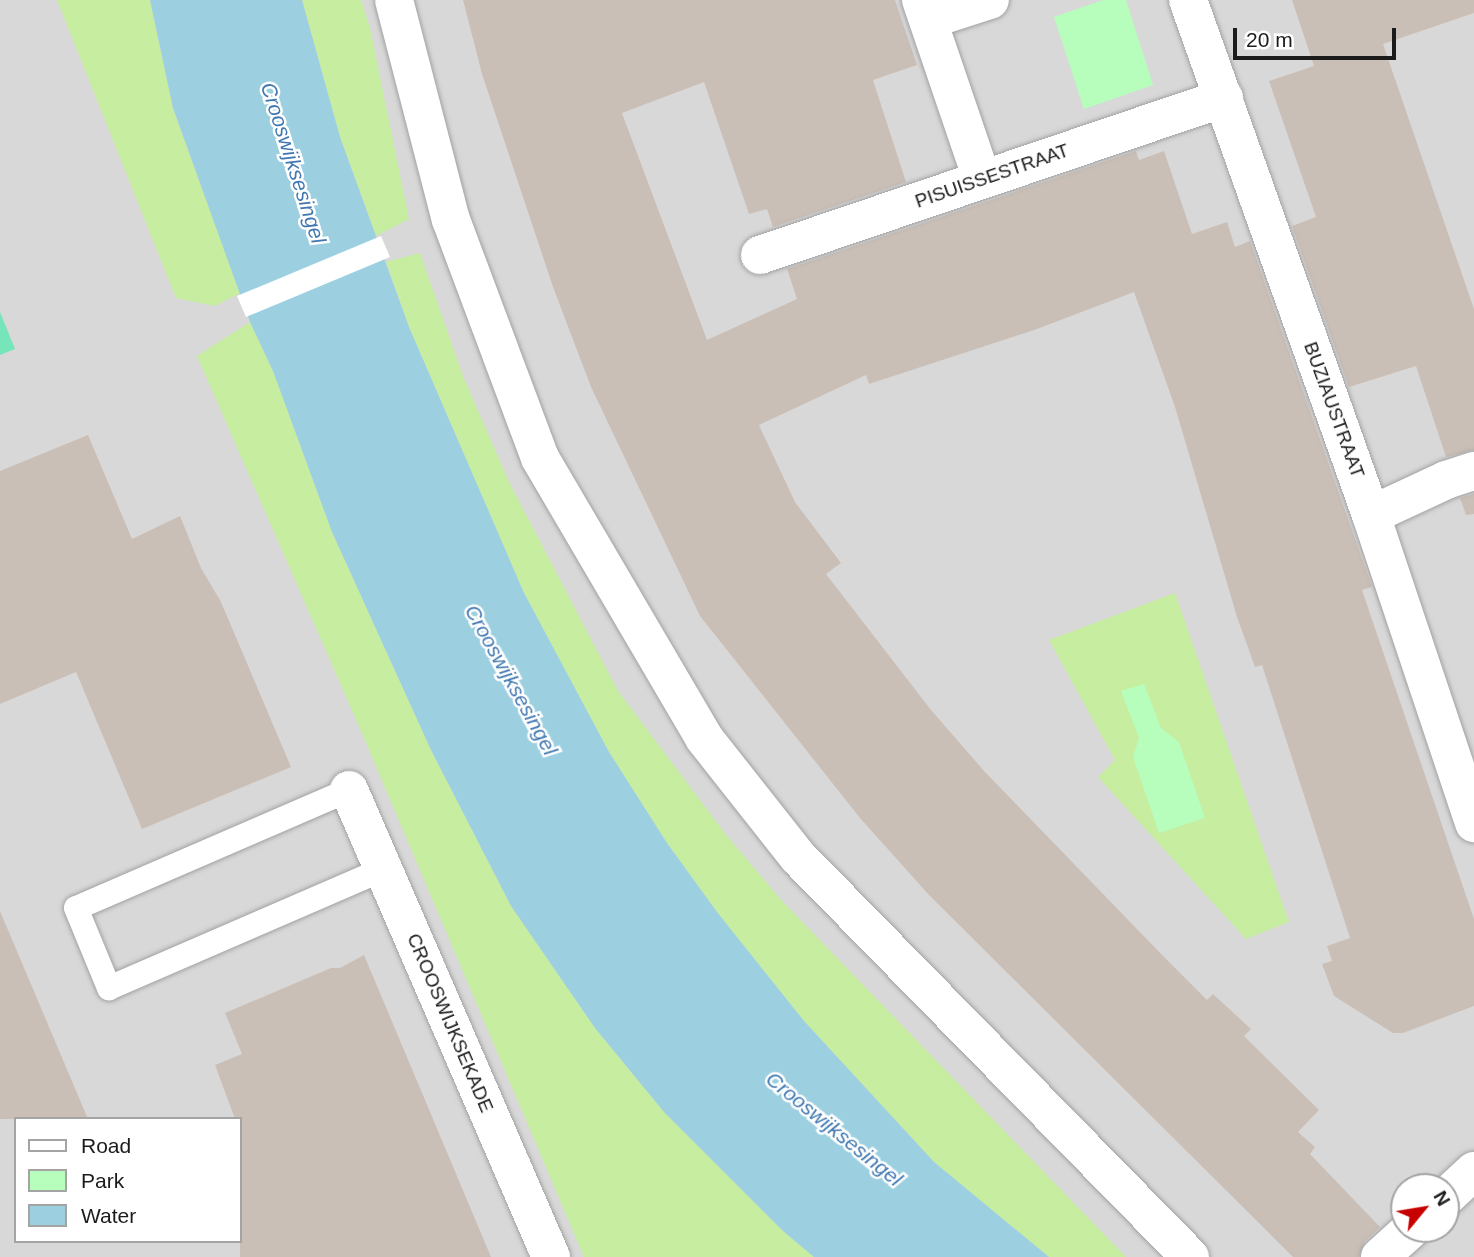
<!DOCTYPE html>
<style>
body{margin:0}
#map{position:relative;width:1474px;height:1257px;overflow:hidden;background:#eee9df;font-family:Helvetica,sans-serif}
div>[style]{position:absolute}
.residential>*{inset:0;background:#d9d8d8}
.grass>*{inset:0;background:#c6eda0}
.park>*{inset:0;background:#b7febd}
.pitch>*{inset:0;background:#76e5ba}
.water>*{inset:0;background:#9cd0e0}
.pier>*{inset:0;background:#fff}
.building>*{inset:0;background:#cabfb6}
.roads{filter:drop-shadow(0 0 2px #a2a2a2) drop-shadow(0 0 2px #a2a2a2)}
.service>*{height:24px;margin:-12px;padding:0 12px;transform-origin:12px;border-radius:12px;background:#fff}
.minor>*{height:38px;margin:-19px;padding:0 19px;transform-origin:19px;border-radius:19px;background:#fff}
span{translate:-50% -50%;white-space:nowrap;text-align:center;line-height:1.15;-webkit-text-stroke:5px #fff;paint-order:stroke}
.street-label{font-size:19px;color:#1b1b1b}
.water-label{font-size:21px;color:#4178b1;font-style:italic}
.legend{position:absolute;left:14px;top:1117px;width:228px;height:126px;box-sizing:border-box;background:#fff;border:2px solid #a4a4a4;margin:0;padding:9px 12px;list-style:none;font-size:21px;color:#1b1b1b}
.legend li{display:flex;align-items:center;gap:14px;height:35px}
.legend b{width:35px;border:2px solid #a4a4a4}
.north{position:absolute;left:1390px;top:1173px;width:70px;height:70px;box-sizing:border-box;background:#fff;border:2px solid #a4a4a4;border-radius:50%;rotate:60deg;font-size:19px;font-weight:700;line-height:28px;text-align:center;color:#1b1b1b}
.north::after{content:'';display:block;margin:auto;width:24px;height:32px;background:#c60100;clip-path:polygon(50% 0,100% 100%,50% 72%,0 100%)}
.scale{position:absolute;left:1233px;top:28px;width:163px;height:32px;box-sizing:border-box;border:4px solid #1b1b1b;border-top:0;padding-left:9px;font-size:21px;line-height:24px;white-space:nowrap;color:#1b1b1b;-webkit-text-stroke:5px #fff;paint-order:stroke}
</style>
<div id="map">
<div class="residential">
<i style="clip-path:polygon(evenodd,0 0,1474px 0,1474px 1257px,0 1257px,0 0,16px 1119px,240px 1119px,240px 1241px,16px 1241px,16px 1119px,0 0,1404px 1187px,1446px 1187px,1446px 1229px,1404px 1229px,1404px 1187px)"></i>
</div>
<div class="grass">
<i style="clip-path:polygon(57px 0,150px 0,173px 109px,240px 293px,215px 306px,176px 298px)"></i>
<i style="clip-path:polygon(302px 0,361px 0,370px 28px,409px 219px,376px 236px,340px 137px)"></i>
<i style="clip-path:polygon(420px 253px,463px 376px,508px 480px,618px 691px,727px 836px,782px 901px,1126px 1257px,1049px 1257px,934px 1162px,804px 1021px,717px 912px,667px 843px,609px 752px,524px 593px,409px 327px,386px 262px)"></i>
<i style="clip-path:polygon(250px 322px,273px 371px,332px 532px,431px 750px,511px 906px,595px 1028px,664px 1112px,783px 1231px,814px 1257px,584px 1257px,361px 731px,197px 356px)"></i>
<i style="clip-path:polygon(1175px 593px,1289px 922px,1246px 939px,1098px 777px,1115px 760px,1049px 640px)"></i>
</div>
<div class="park">
<i style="clip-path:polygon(1103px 0,1126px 0,1153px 85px,1084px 109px,1054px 17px)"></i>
<i style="clip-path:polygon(1144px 684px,1161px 728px,1179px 742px,1205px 818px,1159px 833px,1133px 757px,1139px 738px,1121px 691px)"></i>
</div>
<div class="pitch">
<i style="clip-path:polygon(0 312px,15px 349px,0 355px)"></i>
</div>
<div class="water">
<i style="clip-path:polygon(150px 0,302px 0,340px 137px,409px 327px,524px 593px,609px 752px,667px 843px,717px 912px,804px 1021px,934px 1162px,1049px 1257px,814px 1257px,783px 1231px,664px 1112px,595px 1028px,511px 906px,431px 750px,332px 532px,273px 371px,250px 322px,173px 108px)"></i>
</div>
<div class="pier">
<i style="clip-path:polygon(381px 236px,390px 257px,246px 317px,237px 296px)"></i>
</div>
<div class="building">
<i style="clip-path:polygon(463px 0,895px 0,917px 65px,873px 80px,906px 182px,773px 227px,767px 209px,749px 214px,704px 82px,622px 113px,707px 340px,797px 299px,787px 269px,1136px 151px,1139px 160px,1164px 151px,1192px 234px,1227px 222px,1235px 247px,1250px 241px,1372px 587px,1362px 590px,1474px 919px,1474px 1006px,1403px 1033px,1393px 1033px,1334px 996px,1322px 964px,1332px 961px,1327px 946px,1350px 938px,1262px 665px,1255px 667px,1237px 617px,1175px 407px,1134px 292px,1037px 329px,869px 384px,866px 375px,759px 425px,795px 502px,841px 563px,826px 574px,931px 710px,985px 772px,1166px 959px,1207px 1000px,1213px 994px,1251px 1029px,1244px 1036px,1319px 1110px,1298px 1132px,1315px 1147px,1310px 1154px,1380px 1227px,1365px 1241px,1359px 1257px,1293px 1257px,929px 895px,860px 818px,700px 616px,591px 387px,553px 287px,482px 74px)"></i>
<i style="clip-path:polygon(1292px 0,1474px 0,1474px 13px,1383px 44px,1474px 309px,1474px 450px,1446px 457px,1416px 366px,1349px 387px,1292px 226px,1316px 217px,1269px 81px,1314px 66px)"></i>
<i style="clip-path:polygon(88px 435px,132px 539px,180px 516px,201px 568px,221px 602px,291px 767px,142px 829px,76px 672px,0 704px,0 471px)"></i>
<i style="clip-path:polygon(1474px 494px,1474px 514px,1466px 515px,1460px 498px)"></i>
<i style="clip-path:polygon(0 911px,88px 1119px,0 1119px)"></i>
<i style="clip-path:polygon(364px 955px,396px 1031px,491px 1257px,240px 1257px,240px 1119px,235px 1119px,215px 1065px,242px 1054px,225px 1013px,331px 968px,340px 968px)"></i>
</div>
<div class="roads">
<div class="service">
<i style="left:349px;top:790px;width:297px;rotate:156.6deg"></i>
<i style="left:76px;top:908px;width:87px;rotate:67.6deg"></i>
<i style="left:109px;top:988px;width:300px;rotate:-23.4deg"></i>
</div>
<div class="minor">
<i style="left:394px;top:0;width:227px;rotate:75.5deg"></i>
<i style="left:451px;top:220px;width:254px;rotate:69.5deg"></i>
<i style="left:540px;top:458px;width:324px;rotate:59.6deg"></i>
<i style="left:704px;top:738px;width:152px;rotate:51.7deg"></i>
<i style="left:798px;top:857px;width:560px;rotate:45.58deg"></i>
<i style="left:921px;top:0;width:189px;rotate:71.2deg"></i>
<i style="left:1188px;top:0;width:547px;rotate:70.44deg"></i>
<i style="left:1371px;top:515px;width:325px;rotate:71.5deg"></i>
<i style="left:928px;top:20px;width:65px;rotate:-17.9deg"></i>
<i style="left:760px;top:255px;width:490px;rotate:-18.7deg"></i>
<i style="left:1371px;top:515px;width:83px;rotate:-25deg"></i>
<i style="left:1446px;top:480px;width:29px;rotate:-18deg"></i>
<i style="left:349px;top:790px;width:509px;rotate:66.61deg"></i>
<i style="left:1446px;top:1197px;width:38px;rotate:-43deg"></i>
<i style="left:1380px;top:1257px;width:42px;rotate:-42.1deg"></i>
</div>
</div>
<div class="street-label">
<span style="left:992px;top:176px;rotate:-19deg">PISUISSESTRAAT</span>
<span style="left:1334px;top:410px;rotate:70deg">BUZIAUSTRAAT</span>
<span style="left:450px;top:1023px;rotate:67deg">CROOSWIJKSEKADE</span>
</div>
<div class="water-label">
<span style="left:293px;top:163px;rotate:72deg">Crooswijksesingel</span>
<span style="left:511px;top:680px;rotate:61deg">Crooswijksesingel</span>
<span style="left:834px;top:1129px;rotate:39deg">Crooswijksesingel</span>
</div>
<ul class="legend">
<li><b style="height:9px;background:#fff"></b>Road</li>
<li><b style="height:19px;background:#b7febd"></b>Park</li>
<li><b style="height:19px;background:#9cd0e0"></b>Water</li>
</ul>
<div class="north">N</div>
<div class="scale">20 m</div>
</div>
